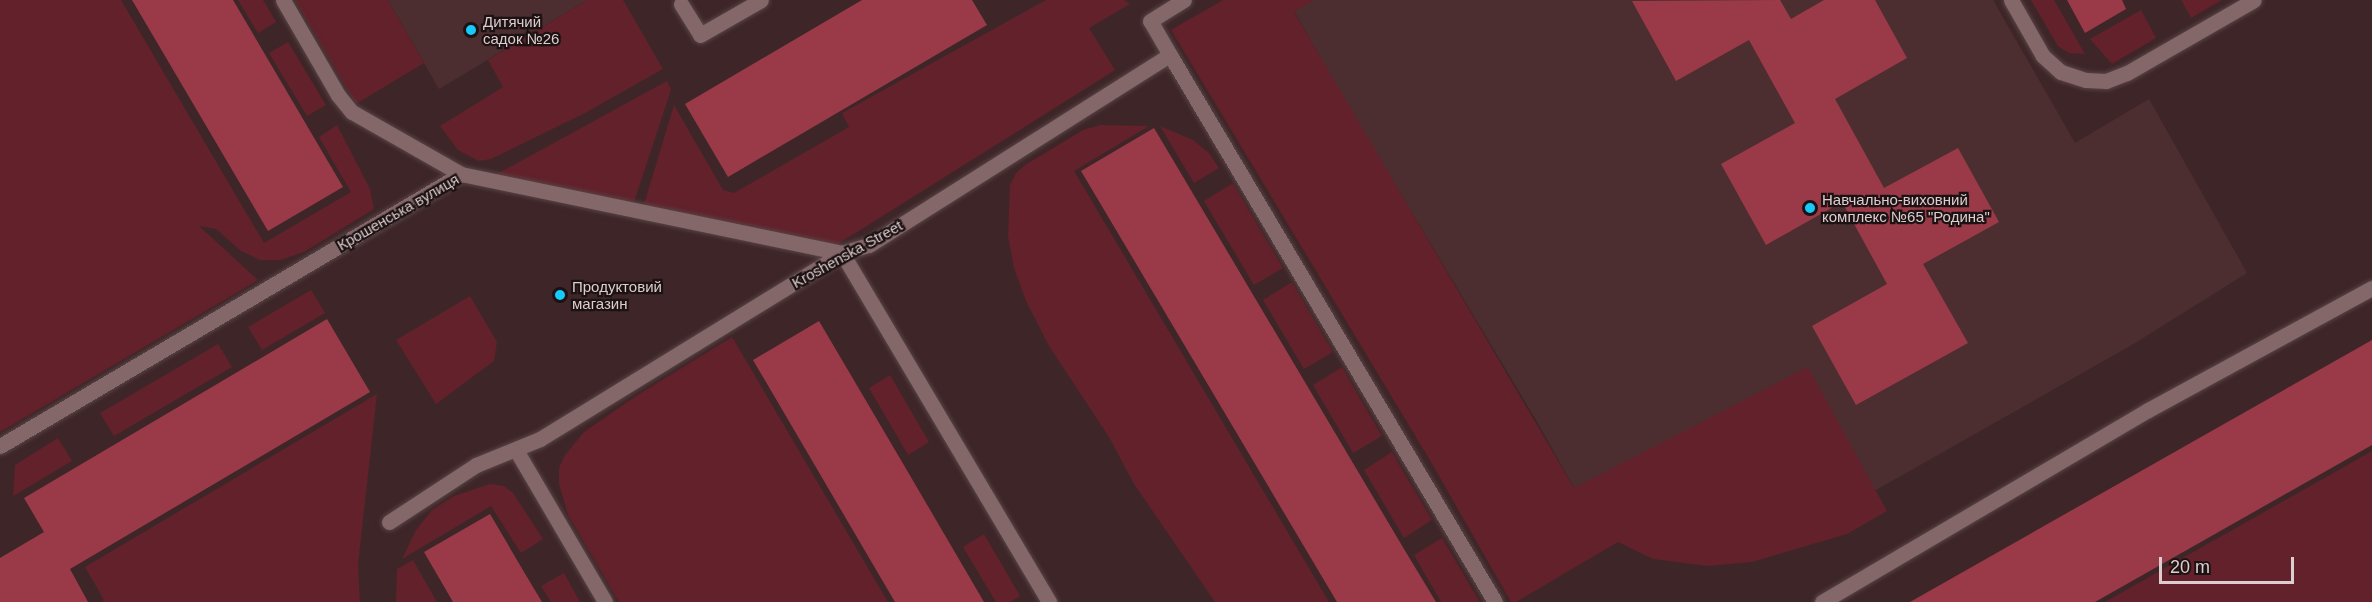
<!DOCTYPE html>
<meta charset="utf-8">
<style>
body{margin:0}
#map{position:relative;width:2372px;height:602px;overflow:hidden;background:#3e2628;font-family:Arial,sans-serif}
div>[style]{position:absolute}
.built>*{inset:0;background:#4d2e30}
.green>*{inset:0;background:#62212b}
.building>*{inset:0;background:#9a3a48}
.roads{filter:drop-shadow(0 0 2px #584345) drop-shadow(0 0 2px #584345)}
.lane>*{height:15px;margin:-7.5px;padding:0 7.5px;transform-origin:7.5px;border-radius:7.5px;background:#836769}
.street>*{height:15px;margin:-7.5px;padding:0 7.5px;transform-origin:7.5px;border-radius:7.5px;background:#836769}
.dots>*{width:16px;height:16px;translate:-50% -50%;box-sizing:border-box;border:3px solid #1d1213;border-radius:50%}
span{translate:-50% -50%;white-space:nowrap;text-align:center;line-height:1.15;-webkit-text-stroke:4.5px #1d1213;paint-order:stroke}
.poi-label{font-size:15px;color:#ddcdce}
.left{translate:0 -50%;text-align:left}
.street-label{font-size:15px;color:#ddcdce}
.scale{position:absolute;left:2159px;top:557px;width:135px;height:27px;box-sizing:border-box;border:3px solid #ddcdce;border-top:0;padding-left:8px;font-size:18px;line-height:21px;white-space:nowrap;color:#ddcdce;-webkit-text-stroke:4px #1d1213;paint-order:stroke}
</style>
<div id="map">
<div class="built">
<i style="clip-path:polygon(388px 0,587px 0,439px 89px)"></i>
<i style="clip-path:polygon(1314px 0,1993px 0,2075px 143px,2149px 99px,2247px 273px,2130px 346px,1830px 516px,1591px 518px,1535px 418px,1347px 104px,1294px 11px)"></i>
</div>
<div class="green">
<i style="clip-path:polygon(0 0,121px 0,264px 243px,351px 192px,319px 137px,337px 125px,370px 189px,374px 209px,304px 252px,280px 260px,260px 260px,241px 251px,216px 229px,199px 226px,258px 280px,0 432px)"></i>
<i style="clip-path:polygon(238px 0,263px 0,276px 22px,258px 33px)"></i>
<i style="clip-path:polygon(295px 0,388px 0,424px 63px,356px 104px)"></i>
<i style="clip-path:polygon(587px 0,623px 0,663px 69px,585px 113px,491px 159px,479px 161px,458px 150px,440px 126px,503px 87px,488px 60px)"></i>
<i style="clip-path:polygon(1046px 0,1124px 0,1130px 4px,1089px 28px,1115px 70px,833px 247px,643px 208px,674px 105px,723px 190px,734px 193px,849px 127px,842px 113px)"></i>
<i style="clip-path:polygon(1223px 0,1314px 0,1294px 12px,1574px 488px,1808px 367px,1887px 511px,1847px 534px,1752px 562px,1708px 566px,1653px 559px,1618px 542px,1516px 602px,1511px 602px,1431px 462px,1171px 30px)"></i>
<i style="clip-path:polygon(2031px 0,2054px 0,2085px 54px,2069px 53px,2058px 46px)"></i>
<i style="clip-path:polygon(2181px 0,2222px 0,2191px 18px)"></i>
<i style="clip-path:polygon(2141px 10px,2156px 38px,2112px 64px,2090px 39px)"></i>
<i style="clip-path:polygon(288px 42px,326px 105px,307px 116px,269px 53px)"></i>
<i style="clip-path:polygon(667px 81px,671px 90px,633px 205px,495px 175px)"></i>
<i style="clip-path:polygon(1101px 125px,1149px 126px,1074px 171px,1329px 602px,1215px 602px,1134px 484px,1109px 437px,1049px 346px,1026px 301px,1014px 268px,1008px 236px,1010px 185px,1016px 173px,1025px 165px,1083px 130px)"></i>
<i style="clip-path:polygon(1160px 126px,1193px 140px,1209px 153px,1219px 168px,1194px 183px)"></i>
<i style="clip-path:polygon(1233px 183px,1283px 268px,1254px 285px,1204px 201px)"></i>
<i style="clip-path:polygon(1292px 282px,1333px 352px,1304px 369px,1263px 300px)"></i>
<i style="clip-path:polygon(311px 290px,325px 313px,262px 350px,248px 327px)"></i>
<i style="clip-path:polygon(470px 296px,497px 342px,494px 361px,436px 404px,396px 340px)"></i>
<i style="clip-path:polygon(732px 337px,888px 602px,619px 602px,568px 515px,559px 484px,559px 468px,565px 455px,584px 432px,636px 396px)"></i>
<i style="clip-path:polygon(218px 344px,232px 367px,114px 436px,100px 413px)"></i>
<i style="clip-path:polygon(1342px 367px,1382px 436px,1353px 453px,1313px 385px)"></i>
<i style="clip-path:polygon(890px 375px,929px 442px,908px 455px,869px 388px)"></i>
<i style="clip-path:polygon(377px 394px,358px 565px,360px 602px,101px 602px,104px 600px,85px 567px)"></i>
<i style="clip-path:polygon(58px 438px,72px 461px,13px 496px,15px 465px)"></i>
<i style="clip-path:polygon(2372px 451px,2372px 602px,2105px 602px)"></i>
<i style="clip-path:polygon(1392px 452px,1432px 520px,1404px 538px,1364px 470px)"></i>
<i style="clip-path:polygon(490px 484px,504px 486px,513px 493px,543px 539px,521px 553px,491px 506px,402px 559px,416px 530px,432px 510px,454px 496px)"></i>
<i style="clip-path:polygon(984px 534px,1020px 596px,1011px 602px,996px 602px,963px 547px)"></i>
<i style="clip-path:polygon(1442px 538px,1480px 602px,1441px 602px,1414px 555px)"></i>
<i style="clip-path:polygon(413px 560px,437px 602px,396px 602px,397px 569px)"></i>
<i style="clip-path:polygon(564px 573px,580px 602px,551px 602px,541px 586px)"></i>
</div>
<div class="building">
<i style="clip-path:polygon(132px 0,233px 0,343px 187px,268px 231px)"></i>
<i style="clip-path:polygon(862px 0,972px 0,987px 25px,728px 177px,685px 104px)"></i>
<i style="clip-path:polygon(1780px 0,1791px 19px,1824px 0,1875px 0,1907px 58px,1835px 99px,1884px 188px,1958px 148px,1999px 222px,1923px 264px,1968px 343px,1856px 405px,1812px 326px,1887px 284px,1842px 202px,1766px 245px,1721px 164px,1795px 123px,1749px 40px,1676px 81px,1632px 1px)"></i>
<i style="clip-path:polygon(2067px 0,2122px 0,2126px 9px,2085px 33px)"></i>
<i style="clip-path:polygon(1154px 128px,1404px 549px,1436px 602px,1337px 602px,1081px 171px)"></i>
<i style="clip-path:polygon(327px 319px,370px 392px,70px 569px,88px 602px,0 602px,0 558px,44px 532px,24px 498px)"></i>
<i style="clip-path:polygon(819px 321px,905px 467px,984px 602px,895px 602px,753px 360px)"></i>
<i style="clip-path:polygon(2372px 340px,2372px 445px,2095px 602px,1910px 602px)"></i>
<i style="clip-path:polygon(490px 514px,524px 572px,542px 602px,453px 602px,424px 552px)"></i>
</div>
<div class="roads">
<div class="lane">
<i style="left:283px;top:0;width:110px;rotate:59.9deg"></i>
<i style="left:338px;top:95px;width:22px;rotate:51deg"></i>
<i style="left:352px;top:112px;width:125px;rotate:29.6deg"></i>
<i style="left:2011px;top:0;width:64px;rotate:60.3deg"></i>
<i style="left:2043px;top:56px;width:24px;rotate:42deg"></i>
<i style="left:2061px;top:72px;width:26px;rotate:18deg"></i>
<i style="left:2086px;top:80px;width:20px;rotate:3deg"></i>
<i style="left:2106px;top:81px;width:22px;rotate:-21deg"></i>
<i style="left:2127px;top:73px;width:146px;rotate:-29.9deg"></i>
<i style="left:681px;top:4px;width:36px;rotate:58deg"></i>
<i style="left:700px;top:35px;width:70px;rotate:-29.8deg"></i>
<i style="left:1170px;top:55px;width:636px;rotate:59.28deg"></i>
<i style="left:516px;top:450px;width:176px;rotate:59.6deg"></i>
<i style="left:389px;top:522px;width:104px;rotate:-33.2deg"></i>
<i style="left:476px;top:465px;width:69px;rotate:-22.1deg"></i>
<i style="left:540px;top:439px;width:355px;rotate:-31.6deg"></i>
<i style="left:1822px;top:602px;width:378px;rotate:-30.5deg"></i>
<i style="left:2148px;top:410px;width:255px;rotate:-28.6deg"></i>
</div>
<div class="street">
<i style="left:842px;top:253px;width:406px;rotate:59.3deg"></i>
<i style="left:0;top:446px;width:535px;rotate:-30.54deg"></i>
<i style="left:461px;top:174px;width:389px;rotate:11.7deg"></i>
<i style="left:842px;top:253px;width:28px;rotate:-17deg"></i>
<i style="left:869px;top:245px;width:356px;rotate:-32.3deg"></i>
<i style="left:1170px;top:55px;width:39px;rotate:-120deg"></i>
<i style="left:1150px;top:21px;width:40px;rotate:-32deg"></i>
</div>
</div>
<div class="dots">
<i style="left:471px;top:30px;background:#16cafb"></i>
<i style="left:1810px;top:208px;background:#16cafb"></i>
<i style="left:560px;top:295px;background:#16cafb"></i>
</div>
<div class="poi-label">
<span class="left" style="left:483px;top:30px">Дитячий<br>садок №26</span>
<span class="left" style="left:1822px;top:208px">Навчально-виховний<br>комплекс №65 "Родина"</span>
<span class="left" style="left:572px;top:295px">Продуктовий<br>магазин</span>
</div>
<div class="street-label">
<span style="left:398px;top:212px;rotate:-30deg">Крошенська вулиця</span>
<span style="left:847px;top:254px;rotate:-29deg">Kroshenska Street</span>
</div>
<div class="scale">20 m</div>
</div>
